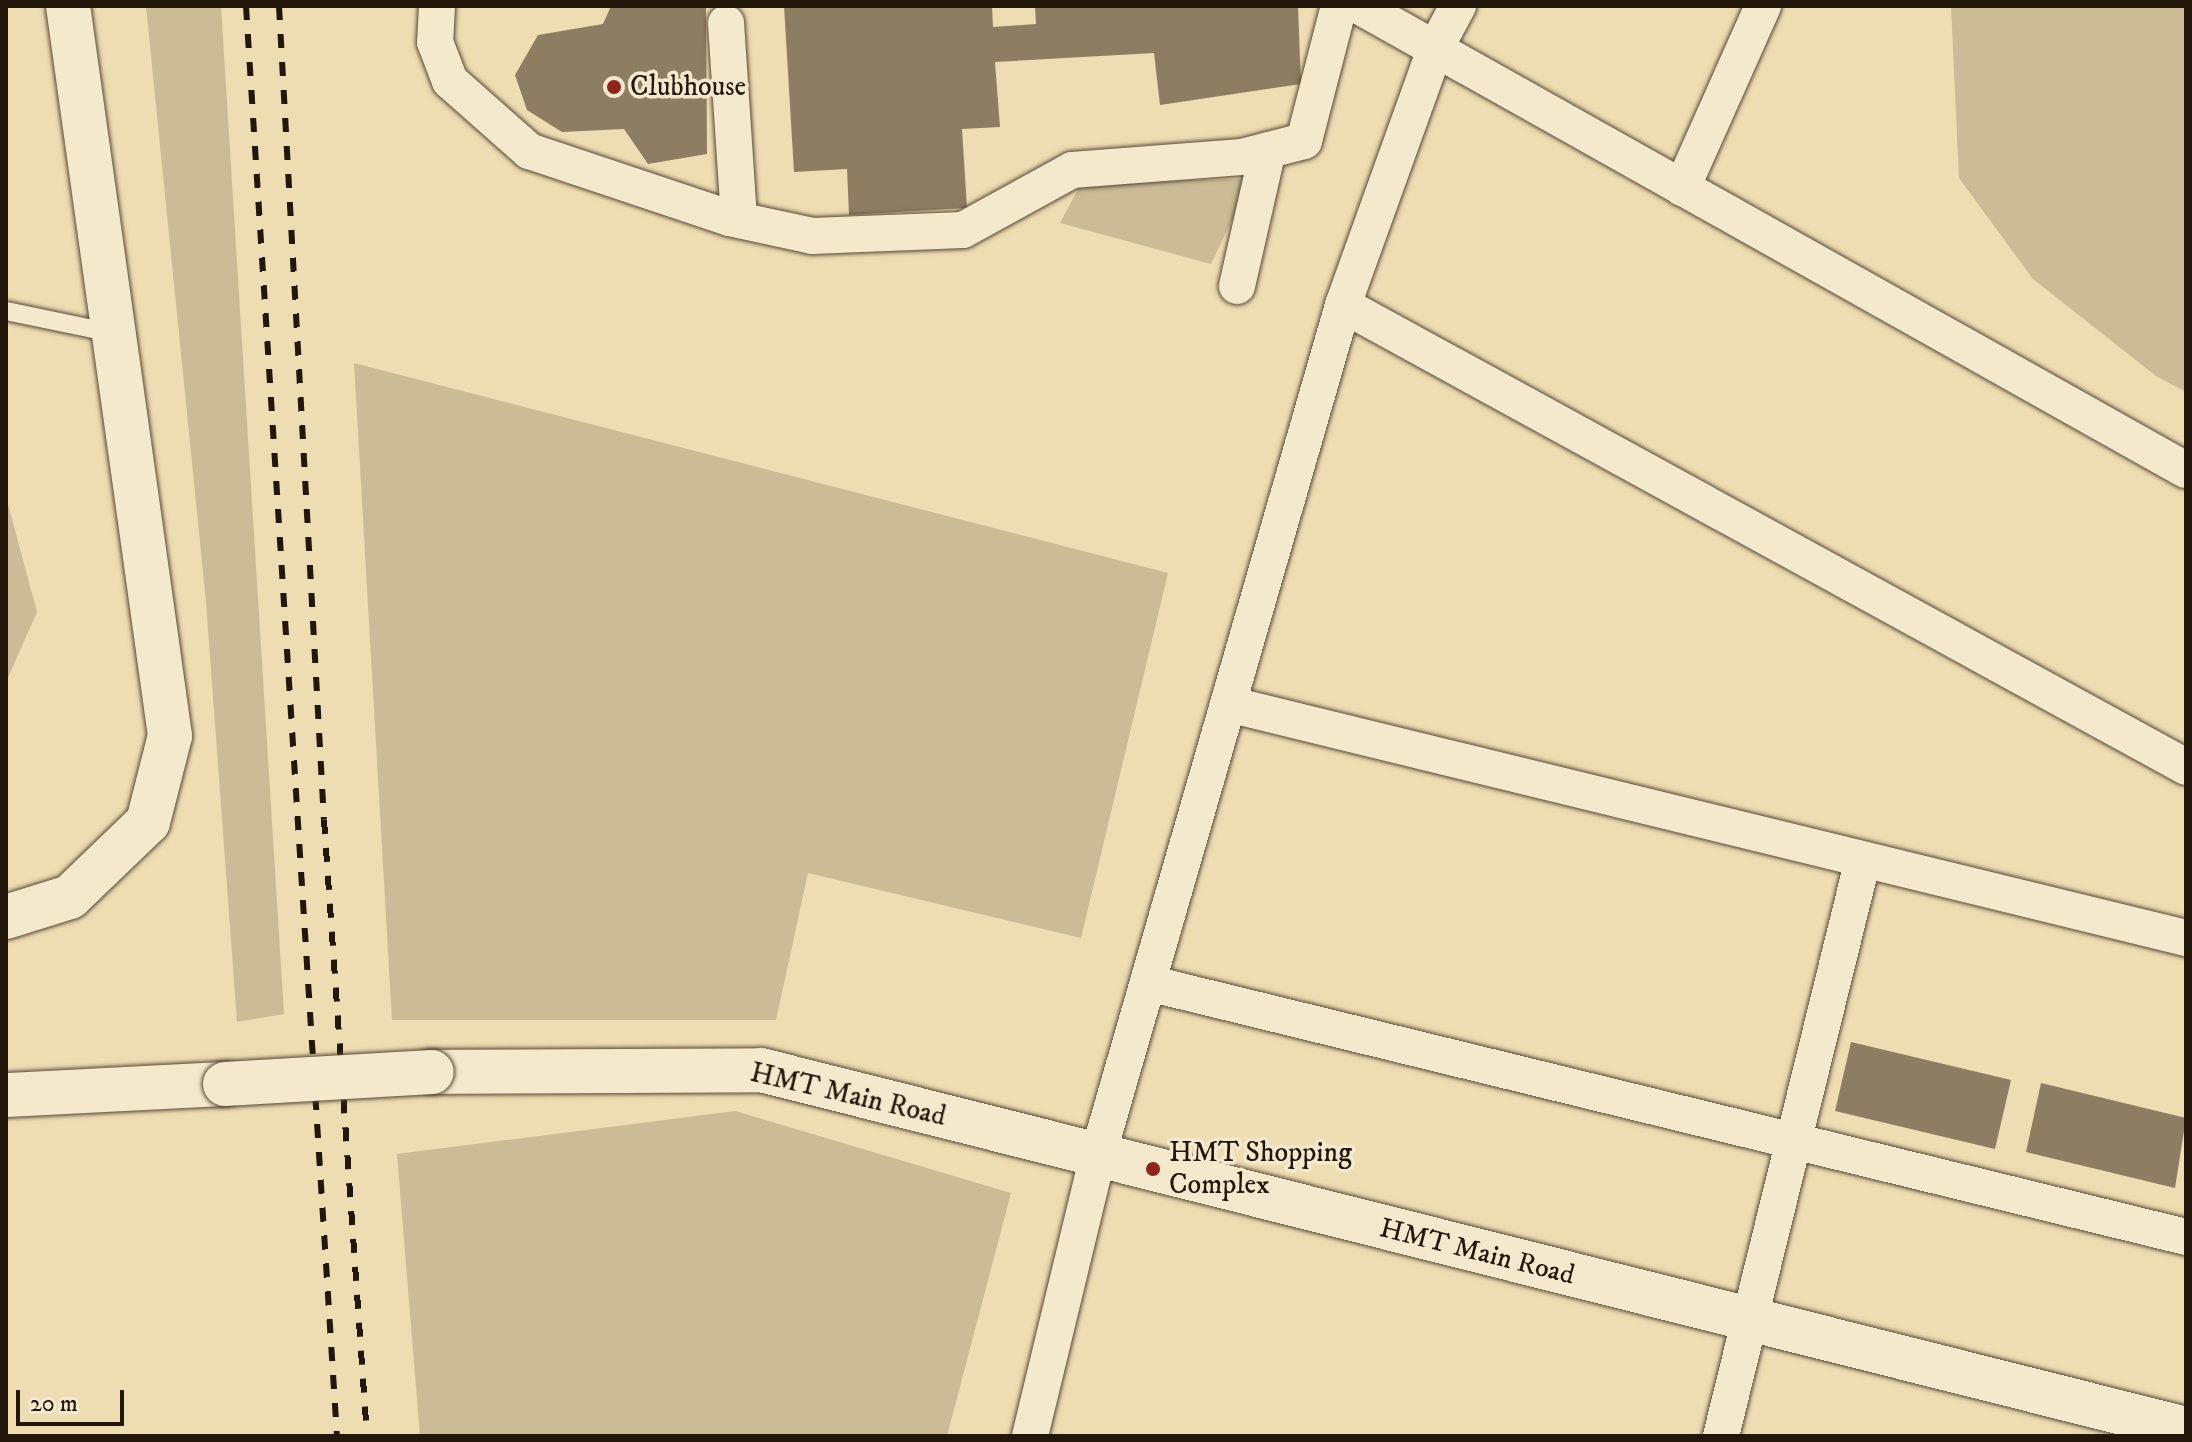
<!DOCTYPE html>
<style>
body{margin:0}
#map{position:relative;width:2192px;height:1442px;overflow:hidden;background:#eedcb2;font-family:"IM FELL DW Pica",serif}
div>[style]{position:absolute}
.green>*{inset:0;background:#cbbb96}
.building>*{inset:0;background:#8d7d62}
.roads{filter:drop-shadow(0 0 2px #564836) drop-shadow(0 0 2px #564836)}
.service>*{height:18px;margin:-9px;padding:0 9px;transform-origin:9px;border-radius:9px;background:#f4e8cd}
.minor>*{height:36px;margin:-18px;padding:0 18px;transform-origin:18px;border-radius:18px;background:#f4e8cd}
.tertiary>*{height:44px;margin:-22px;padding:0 22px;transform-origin:22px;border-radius:22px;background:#f4e8cd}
.rail>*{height:6px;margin-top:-3px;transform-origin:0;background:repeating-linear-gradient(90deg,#23170c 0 14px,transparent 0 28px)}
.bridges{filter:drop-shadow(0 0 2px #564836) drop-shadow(0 0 2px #564836)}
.tertiary-bridge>*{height:44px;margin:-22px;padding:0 22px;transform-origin:22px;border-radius:22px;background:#f4e8cd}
.dots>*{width:22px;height:22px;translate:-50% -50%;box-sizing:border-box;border:4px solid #f4e8cd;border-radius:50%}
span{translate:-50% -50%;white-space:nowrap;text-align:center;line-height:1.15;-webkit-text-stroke:7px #f4e8cd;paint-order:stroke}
.poi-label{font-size:28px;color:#23170c}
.left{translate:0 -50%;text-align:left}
.street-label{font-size:28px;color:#23170c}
.frame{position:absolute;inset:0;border:8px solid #23170c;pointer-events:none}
.scale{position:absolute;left:16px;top:1390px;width:108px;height:36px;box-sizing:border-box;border:4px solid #23170c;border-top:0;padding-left:10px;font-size:24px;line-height:28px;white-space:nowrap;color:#23170c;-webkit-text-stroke:6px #f4e8cd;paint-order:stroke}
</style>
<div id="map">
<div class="green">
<i style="clip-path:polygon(146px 6px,221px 6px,284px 1014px,237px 1022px,206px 602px)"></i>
<i style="clip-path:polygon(1951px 6px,2186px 6px,2186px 392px,2156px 376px,2033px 279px,1959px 178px)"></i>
<i style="clip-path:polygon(1252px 179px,1211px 264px,1060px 223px,1082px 182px)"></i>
<i style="clip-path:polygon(354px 363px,1168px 573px,1081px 938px,808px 873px,776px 1020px,392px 1020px)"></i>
<i style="clip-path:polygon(6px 497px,37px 612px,6px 682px)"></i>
<i style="clip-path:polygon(735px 1111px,1011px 1193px,947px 1436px,420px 1436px,397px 1154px)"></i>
</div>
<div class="building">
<i style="clip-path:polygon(611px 6px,706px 6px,707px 154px,648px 164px,624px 129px,562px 132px,527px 110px,515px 75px,538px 35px,603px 24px)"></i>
<i style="clip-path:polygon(784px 6px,992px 6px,993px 27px,1036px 24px,1035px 6px,1298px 6px,1301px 84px,1160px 105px,1154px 53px,995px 62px,1000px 127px,962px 129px,967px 208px,849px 215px,847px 169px,794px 172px)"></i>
<i style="clip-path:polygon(1851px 1042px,2011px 1080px,1995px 1149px,1835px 1111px)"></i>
<i style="clip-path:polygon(2041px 1083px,2186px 1118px,2175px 1188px,2026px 1152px)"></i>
</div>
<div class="roads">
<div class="service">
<i style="left:6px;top:311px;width:108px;rotate:11.7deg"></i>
</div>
<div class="minor">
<i style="left:437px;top:6px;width:36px;rotate:93deg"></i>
<i style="left:435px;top:42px;width:42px;rotate:69deg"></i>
<i style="left:450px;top:81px;width:106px;rotate:41.5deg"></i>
<i style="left:529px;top:151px;width:211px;rotate:18.5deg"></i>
<i style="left:729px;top:218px;width:85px;rotate:12.2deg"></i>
<i style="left:812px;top:236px;width:151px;rotate:-2.3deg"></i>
<i style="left:963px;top:230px;width:124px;rotate:-28.8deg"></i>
<i style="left:1072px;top:170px;width:170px;rotate:-4.4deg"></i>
<i style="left:1242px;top:157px;width:64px;rotate:-14.5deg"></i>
<i style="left:1304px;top:141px;width:139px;rotate:-75.5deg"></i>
<i style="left:1359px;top:6px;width:948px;rotate:29.3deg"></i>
<i style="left:726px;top:23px;width:197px;rotate:86.2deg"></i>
<i style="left:1682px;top:188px;width:199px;rotate:-66deg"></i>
<i style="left:1237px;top:286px;width:139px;rotate:-77.2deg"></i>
<i style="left:1343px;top:305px;width:961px;rotate:28.72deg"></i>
<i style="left:1228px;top:704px;width:986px;rotate:13.73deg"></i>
<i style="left:1148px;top:983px;width:1069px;rotate:13.75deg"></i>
<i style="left:1030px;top:1436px;width:289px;rotate:-76.4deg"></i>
<i style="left:1098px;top:1155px;width:885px;rotate:-73.92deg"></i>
<i style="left:1343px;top:305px;width:274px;rotate:-70.2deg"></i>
<i style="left:1436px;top:47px;width:47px;rotate:-61.8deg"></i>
<i style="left:1721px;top:1436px;width:594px;rotate:-76.17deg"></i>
</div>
<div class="tertiary">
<i style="left:6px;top:917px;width:67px;rotate:-17.4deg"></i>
<i style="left:70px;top:897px;width:108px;rotate:-43.9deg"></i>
<i style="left:148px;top:822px;width:89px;rotate:-75.7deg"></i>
<i style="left:170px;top:736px;width:737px;rotate:-97.95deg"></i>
<i style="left:432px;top:1072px;width:329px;rotate:-0.3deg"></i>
<i style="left:761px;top:1070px;width:1470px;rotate:14.14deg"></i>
<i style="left:6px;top:1095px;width:219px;rotate:-2.9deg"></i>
</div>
</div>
<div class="rail">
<i style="left:246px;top:6px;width:1433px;rotate:86.36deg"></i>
<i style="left:279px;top:6px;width:815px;rotate:86.84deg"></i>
<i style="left:324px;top:820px;width:617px;rotate:86.01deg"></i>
</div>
<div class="bridges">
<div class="tertiary-bridge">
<i style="left:225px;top:1084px;width:207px;rotate:-3.3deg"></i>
</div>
</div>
<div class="dots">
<i style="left:614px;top:87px;background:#8f2418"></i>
<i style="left:1153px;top:1169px;background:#8f2418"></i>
</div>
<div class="poi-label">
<span class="left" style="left:630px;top:87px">Clubhouse</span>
<span class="left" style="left:1169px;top:1169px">HMT Shopping<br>Complex</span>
</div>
<div class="street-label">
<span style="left:848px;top:1095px;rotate:13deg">HMT Main Road</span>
<span style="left:1477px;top:1252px;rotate:14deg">HMT Main Road</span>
</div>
<div class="frame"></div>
<div class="scale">20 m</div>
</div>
